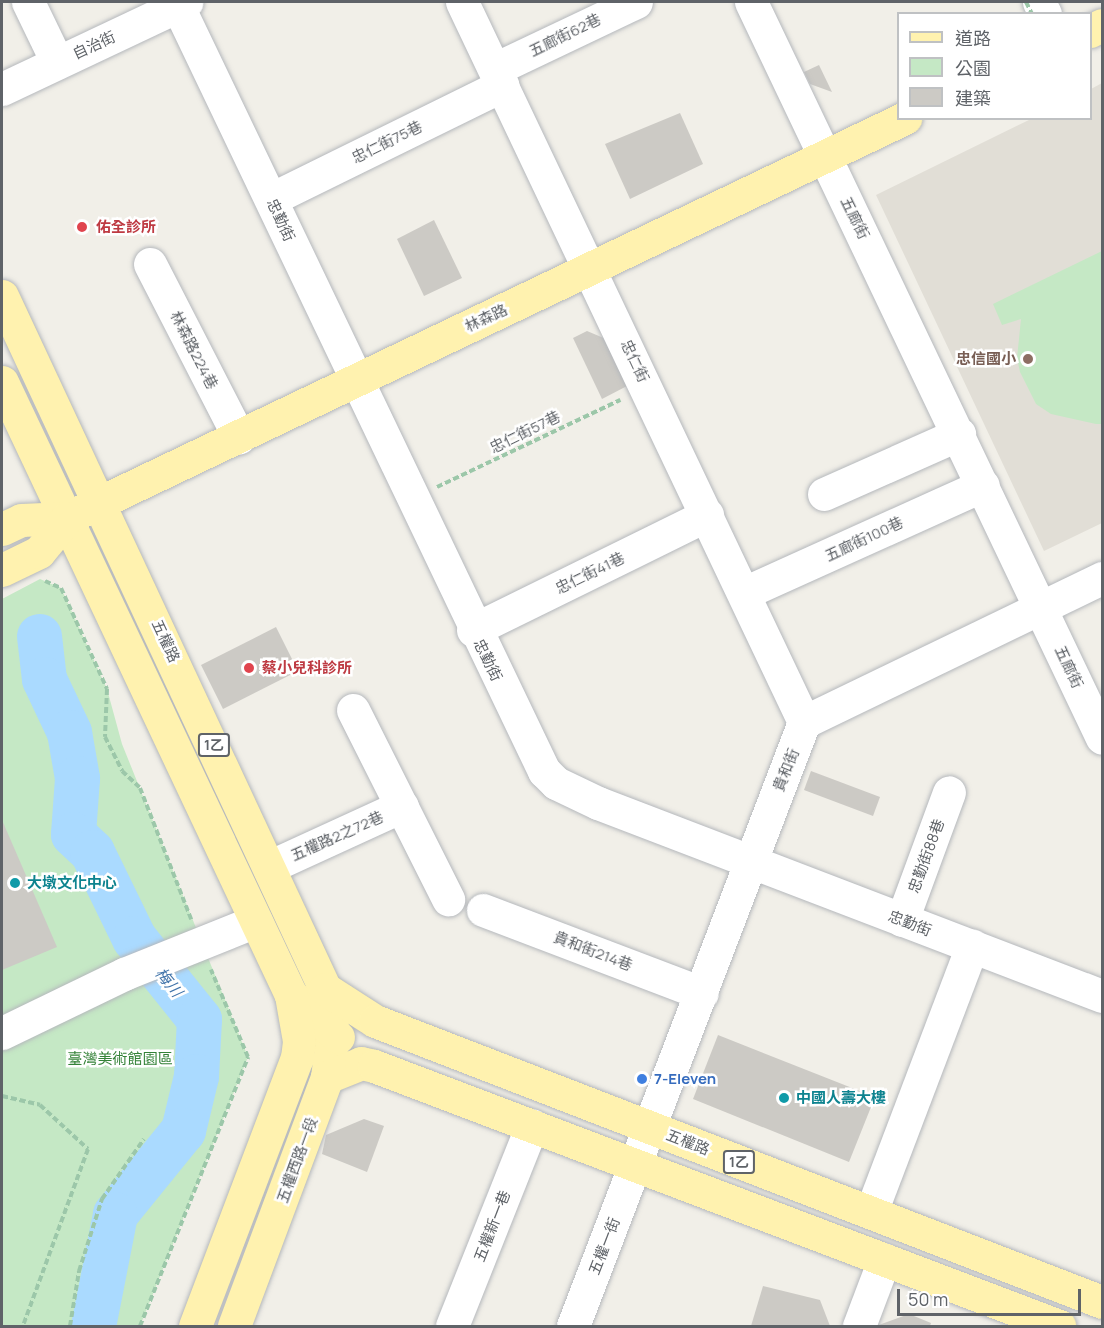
<!DOCTYPE html>
<meta charset="utf-8">
<style>
body{margin:0}
#map{position:relative;width:1104px;height:1328px;overflow:hidden;background:#f1efe8;font-family:Manrope,"Noto Sans TC",sans-serif}
div>[style]{position:absolute}
.education>*{inset:0;background:#e1ded6}
.green>*{inset:0;background:#c5e8c5}
.river>*{height:45px;margin:-22.5px;padding:0 22.5px;transform-origin:22.5px;border-radius:22.5px;background:#aadaff}
.building>*{inset:0;background:#cccac5}
.path>*{height:4px;margin-top:-2px;transform-origin:0;background:repeating-linear-gradient(90deg,#9cc7a9 0 6px,transparent 0 9px)}
.roads{filter:drop-shadow(0 0 2px #b5b8bc) drop-shadow(0 0 2px #b5b8bc)}
.minor>*{height:33px;margin:-16.5px;padding:0 16.5px;transform-origin:16.5px;border-radius:16.5px;background:#fff}
.major>*{height:33px;margin:-16.5px;padding:0 16.5px;transform-origin:16.5px;border-radius:16.5px;background:#fff2af}
.path-bridge>*{height:4px;margin-top:-2px;transform-origin:0;background:repeating-linear-gradient(90deg,#9cc7a9 0 6px,transparent 0 9px)}
.dots>*{width:16px;height:16px;translate:-50% -50%;box-sizing:border-box;border:3px solid #fff;border-radius:50%}
span{translate:-50% -50%;white-space:nowrap;text-align:center;line-height:1.15;-webkit-text-stroke:5px #fff;paint-order:stroke}
.shield-label span{padding:2px 4px;background:#fff;border:2px solid;border-radius:4px;-webkit-text-stroke-width:0}
.shield-label{font-size:14px;color:#5f6368;font-weight:700}
.street-label{font-size:15px;color:#5f6368}
.health-label{font-size:15px;color:#be3a42;font-weight:700}
.left{translate:0 -50%;text-align:left}
.education-label{font-size:15px;color:#785e54;font-weight:700}
.right{translate:-100% -50%;text-align:right}
.culture-label{font-size:15px;color:#0d838f;font-weight:700}
.park-label{font-size:15px;color:#348238}
.shop-label{font-size:15px;color:#366cbe;font-weight:700}
.water-label{font-size:16px;color:#4174aa;font-style:italic}
.frame{position:absolute;inset:0;border:3px solid #5f6368;pointer-events:none}
.legend{position:absolute;left:897px;top:12px;width:195px;height:108px;box-sizing:border-box;background:#fff;border:2px solid #bfc1c3;margin:0;padding:8px 10px;list-style:none;font-size:18px;color:#5f6368}
.legend li{display:flex;align-items:center;gap:12px;height:30px}
.legend b{width:30px;border:2px solid #bfc1c3}
.scale{position:absolute;left:897px;top:1289px;width:184px;height:27px;box-sizing:border-box;border:3px solid #5f6368;border-top:0;padding-left:8px;font-size:18px;line-height:21px;white-space:nowrap;color:#5f6368;-webkit-text-stroke:4px #fff;paint-order:stroke}
</style>
<div id="map">
<div class="education">
<i style="clip-path:polygon(1102px 83px,1102px 523px,1044px 551px,876px 195px,1031px 119px,1090px 118px,1091px 89px)"></i>
</div>
<div class="green">
<i style="clip-path:polygon(1102px 251px,1102px 424px,1096px 424px,1051px 414px,1036px 404px,1020px 372px,1017px 358px,1021px 319px,1002px 325px,993px 304px)"></i>
<i style="clip-path:polygon(40px 579px,61px 588px,107px 689px,122px 744px,248px 1057px,140px 1326px,2px 1326px,2px 599px)"></i>
</div>
<div class="river">
<i style="left:39px;top:636px;width:43px;rotate:83.4deg"></i>
<i style="left:44px;top:679px;width:59px;rotate:64.7deg"></i>
<i style="left:69px;top:732px;width:47px;rotate:80.1deg"></i>
<i style="left:77px;top:778px;width:56px;rotate:94.1deg"></i>
<i style="left:73px;top:834px;width:26px;rotate:43deg"></i>
<i style="left:92px;top:852px;width:96px;rotate:64deg"></i>
<i style="left:134px;top:938px;width:104px;rotate:51.3deg"></i>
<i style="left:199px;top:1019px;width:57px;rotate:93deg"></i>
<i style="left:196px;top:1076px;width:56px;rotate:103.5deg"></i>
<i style="left:183px;top:1130px;width:108px;rotate:129deg"></i>
<i style="left:115px;top:1214px;width:114px;rotate:101.1deg"></i>
</div>
<div class="building">
<i style="clip-path:polygon(819px 65px,832px 92px,810px 84px,804px 72px)"></i>
<i style="clip-path:polygon(680px 113px,703px 164px,630px 199px,605px 144px)"></i>
<i style="clip-path:polygon(434px 220px,462px 278px,424px 296px,397px 239px)"></i>
<i style="clip-path:polygon(587px 331px,606px 339px,627px 386px,602px 399px,573px 338px)"></i>
<i style="clip-path:polygon(276px 627px,298px 671px,223px 709px,201px 665px)"></i>
<i style="clip-path:polygon(811px 771px,880px 797px,873px 816px,804px 790px)"></i>
<i style="clip-path:polygon(2px 820px,57px 947px,2px 970px)"></i>
<i style="clip-path:polygon(718px 1035px,875px 1097px,849px 1162px,693px 1099px)"></i>
<i style="clip-path:polygon(364px 1119px,384px 1126px,367px 1172px,322px 1154px,326px 1135px)"></i>
<i style="clip-path:polygon(763px 1286px,820px 1300px,830px 1326px,751px 1326px)"></i>
<i style="clip-path:polygon(909px 1314px,931px 1323px,930px 1326px,876px 1326px)"></i>
</div>
<div class="path">
<i style="left:437px;top:487px;width:203px;rotate:-25.4deg"></i>
<i style="left:45px;top:581px;width:17px;rotate:24deg"></i>
<i style="left:61px;top:588px;width:111px;rotate:65.5deg"></i>
<i style="left:107px;top:689px;width:48px;rotate:92.4deg"></i>
<i style="left:105px;top:737px;width:38px;rotate:63deg"></i>
<i style="left:122px;top:771px;width:25px;rotate:43deg"></i>
<i style="left:140px;top:788px;width:141px;rotate:68.7deg"></i>
<i style="left:2px;top:1096px;width:39px;rotate:13deg"></i>
<i style="left:40px;top:1105px;width:65px;rotate:42.5deg"></i>
<i style="left:88px;top:1149px;width:189px;rotate:110.2deg"></i>
<i style="left:70px;top:1326px;width:56px;rotate:-80.7deg"></i>
<i style="left:79px;top:1271px;width:76px;rotate:-72.3deg"></i>
<i style="left:102px;top:1199px;width:73px;rotate:-55deg"></i>
<i style="left:140px;top:1326px;width:290px;rotate:-68.1deg"></i>
<i style="left:248px;top:1057px;width:95px;rotate:-113deg"></i>
</div>
<div class="roads">
<div class="minor">
<i style="left:28px;top:2px;width:67px;rotate:64.2deg"></i>
<i style="left:176px;top:2px;width:853px;rotate:64.43deg"></i>
<i style="left:544px;top:771px;width:17px;rotate:45deg"></i>
<i style="left:556px;top:783px;width:47px;rotate:25.5deg"></i>
<i style="left:598px;top:803px;width:540px;rotate:20.95deg"></i>
<i style="left:462px;top:2px;width:797px;rotate:64.59deg"></i>
<i style="left:751px;top:2px;width:815px;rotate:64.5deg"></i>
<i style="left:1039px;top:2px;width:13px;rotate:63deg"></i>
<i style="left:495px;top:69px;width:156px;rotate:-25.4deg"></i>
<i style="left:2px;top:89px;width:204px;rotate:-25.3deg"></i>
<i style="left:271px;top:199px;width:258px;rotate:-26.2deg"></i>
<i style="left:150px;top:264px;width:195px;rotate:62.8deg"></i>
<i style="left:824px;top:494px;width:148px;rotate:-24deg"></i>
<i style="left:744px;top:593px;width:262px;rotate:-24.3deg"></i>
<i style="left:473px;top:630px;width:261px;rotate:-26.2deg"></i>
<i style="left:353px;top:710px;width:212px;rotate:63.3deg"></i>
<i style="left:271px;top:866px;width:144px;rotate:-24.6deg"></i>
<i style="left:483px;top:910px;width:234px;rotate:20.8deg"></i>
<i style="left:902px;top:920px;width:136px;rotate:-69.8deg"></i>
<i style="left:2px;top:1033px;width:136px;rotate:-25.8deg"></i>
<i style="left:124px;top:974px;width:142px;rotate:-21.9deg"></i>
<i style="left:871px;top:1212px;width:285px;rotate:-69.2deg"></i>
<i style="left:452px;top:1326px;width:216px;rotate:-68.3deg"></i>
<i style="left:573px;top:1326px;width:647px;rotate:-69.07deg"></i>
<i style="left:804px;top:722px;width:331px;rotate:-25.8deg"></i>
<i style="left:859px;top:1326px;width:71px;rotate:-69.3deg"></i>
</div>
<div class="major">
<i style="left:1090px;top:31px;width:13px;rotate:-27deg"></i>
<i style="left:2px;top:296px;width:765px;rotate:65.01deg"></i>
<i style="left:325px;top:989px;width:45px;rotate:79.7deg"></i>
<i style="left:333px;top:1033px;width:44px;rotate:97.8deg"></i>
<i style="left:327px;top:1077px;width:266px;rotate:110.5deg"></i>
<i style="left:2px;top:382px;width:678px;rotate:64.76deg"></i>
<i style="left:291px;top:995px;width:63px;rotate:41.8deg"></i>
<i style="left:2px;top:529px;width:21px;rotate:-25deg"></i>
<i style="left:21px;top:520px;width:46px;rotate:-2.5deg"></i>
<i style="left:67px;top:518px;width:929px;rotate:-25.52deg"></i>
<i style="left:2px;top:570px;width:41px;rotate:-25.9deg"></i>
<i style="left:39px;top:552px;width:44px;rotate:-50.5deg"></i>
<i style="left:325px;top:989px;width:59px;rotate:32.6deg"></i>
<i style="left:375px;top:1021px;width:779px;rotate:21.13deg"></i>
<i style="left:327px;top:1077px;width:37px;rotate:-22deg"></i>
<i style="left:361px;top:1063px;width:13px;rotate:13deg"></i>
<i style="left:374px;top:1066px;width:733px;rotate:20.78deg"></i>
<i style="left:195px;top:1326px;width:287px;rotate:-69.2deg"></i>
<i style="left:297px;top:1058px;width:17px;rotate:-83deg"></i>
<i style="left:299px;top:1041px;width:47px;rotate:-99.9deg"></i>
</div>
</div>
<div class="path-bridge">
<i style="left:1026px;top:2px;width:13px;rotate:63deg"></i>
</div>
<div class="dots">
<i style="left:82px;top:227px;background:#e0444e"></i>
<i style="left:1028px;top:359px;background:#8d6e63"></i>
<i style="left:249px;top:668px;background:#e0444e"></i>
<i style="left:15px;top:883px;background:#0f9aa8"></i>
<i style="left:642px;top:1079px;background:#3f7fe0"></i>
<i style="left:784px;top:1098px;background:#0f9aa8"></i>
</div>
<div class="shield-label">
<span style="left:214px;top:745px">1乙</span>
<span style="left:739px;top:1162px">1乙</span>
</div>
<div class="street-label">
<span style="left:565px;top:35px;rotate:-26deg">五廊街62巷</span>
<span style="left:94px;top:45px;rotate:-25deg">自治街</span>
<span style="left:387px;top:142px;rotate:-26deg">忠仁街75巷</span>
<span style="left:855px;top:218px;rotate:64deg">五廊街</span>
<span style="left:281px;top:220px;rotate:65deg">忠勤街</span>
<span style="left:486px;top:318px;rotate:-25deg">林森路</span>
<span style="left:194px;top:350px;rotate:63deg">林森路224巷</span>
<span style="left:635px;top:361px;rotate:65deg">忠仁街</span>
<span style="left:525px;top:432px;rotate:-26deg">忠仁街57巷</span>
<span style="left:864px;top:539px;rotate:-25deg">五廊街100巷</span>
<span style="left:590px;top:573px;rotate:-26deg">忠仁街41巷</span>
<span style="left:166px;top:641px;rotate:65deg">五權路</span>
<span style="left:488px;top:660px;rotate:64deg">忠勤街</span>
<span style="left:1069px;top:667px;rotate:65deg">五廊街</span>
<span style="left:786px;top:770px;rotate:-68deg">貴和街</span>
<span style="left:337px;top:836px;rotate:-24deg">五權路2之72巷</span>
<span style="left:926px;top:856px;rotate:-70deg">忠勤街88巷</span>
<span style="left:910px;top:923px;rotate:21deg">忠勤街</span>
<span style="left:593px;top:951px;rotate:21deg">貴和街214巷</span>
<span style="left:688px;top:1142px;rotate:21deg">五權路</span>
<span style="left:297px;top:1160px;rotate:-70deg">五權西路一段</span>
<span style="left:492px;top:1226px;rotate:-69deg">五權新一巷</span>
<span style="left:604px;top:1246px;rotate:-69deg">五權一街</span>
</div>
<div class="health-label">
<span class="left" style="left:96px;top:227px">佑全診所</span>
<span class="left" style="left:262px;top:668px">蔡小兒科診所</span>
</div>
<div class="education-label">
<span class="right" style="left:1016px;top:359px">忠信國小</span>
</div>
<div class="culture-label">
<span class="left" style="left:27px;top:883px">大墩文化中心</span>
<span class="left" style="left:796px;top:1098px">中國人壽大樓</span>
</div>
<div class="park-label">
<span style="left:120px;top:1059px">臺灣美術館園區</span>
</div>
<div class="shop-label">
<span class="left" style="left:654px;top:1079px">7-Eleven</span>
</div>
<div class="water-label">
<span style="left:169px;top:982px;rotate:51deg">梅川</span>
</div>
<div class="frame"></div>
<ul class="legend">
<li><b style="height:8px;background:#fff2af"></b>道路</li>
<li><b style="height:16px;background:#c5e8c5"></b>公園</li>
<li><b style="height:16px;background:#cccac5"></b>建築</li>
</ul>
<div class="scale">50 m</div>
</div>
